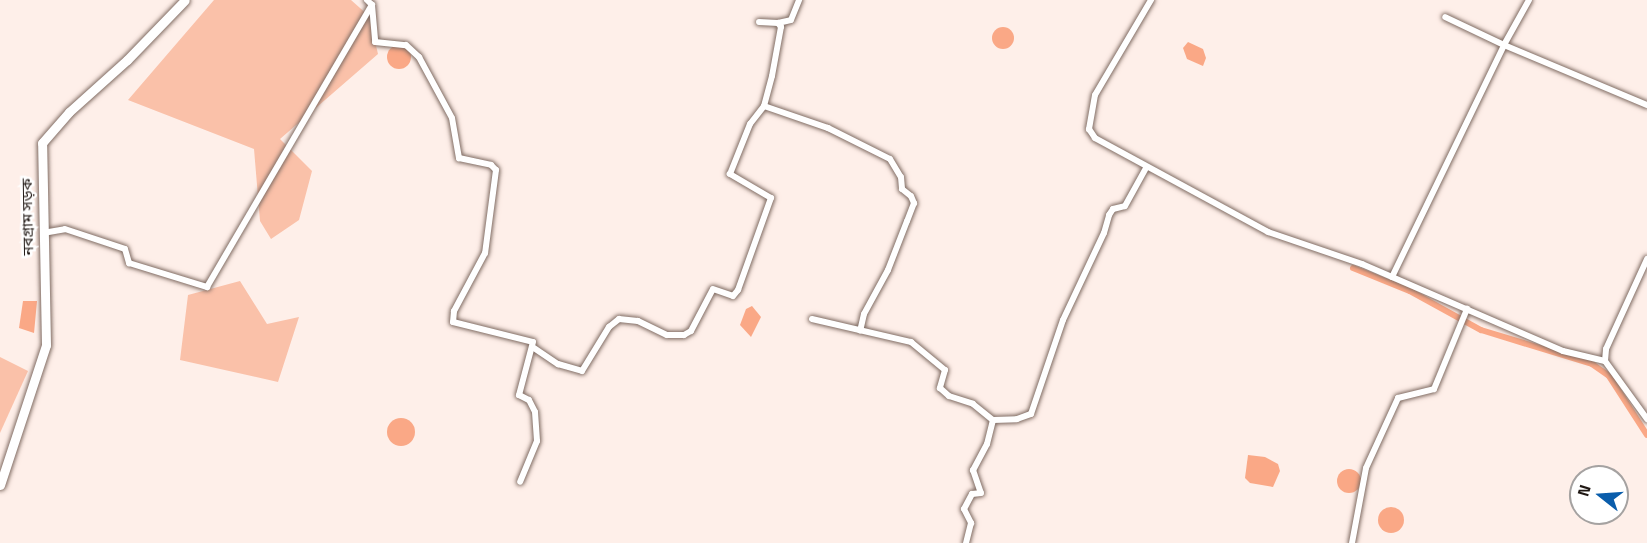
<!DOCTYPE html>
<meta charset="utf-8">
<style>
body{margin:0}
#map{position:relative;width:1647px;height:543px;overflow:hidden;background:#feefe9;font-family:"Titillium Web","Noto Sans Bengali",sans-serif}
div>[style]{position:absolute}
.green>*{inset:0;background:#fac1a9}
.water>*{inset:0;background:#faa886}
.round{border-radius:50%}
.canal>*{height:6px;margin:-3px;padding:0 3px;transform-origin:3px;border-radius:3px;background:#faa886}
.roads{filter:drop-shadow(0 0 2px #806c63) drop-shadow(0 0 2px #806c63)}
.street>*{height:6px;margin:-3px;padding:0 3px;transform-origin:3px;border-radius:3px;background:#fff}
.secondary>*{height:9px;margin:-4.5px;padding:0 4.5px;transform-origin:4.5px;border-radius:4.5px;background:#fff}
span{translate:-50% -50%;white-space:nowrap;text-align:center;line-height:1.15;-webkit-text-stroke:5px #fff;paint-order:stroke}
.street-label{font-size:15px;color:#1f1713}
.north{position:absolute;left:1569px;top:465px;width:60px;height:60px;box-sizing:border-box;background:#fff;border:2px solid #a5a2a1;border-radius:50%;rotate:287deg;font-size:16px;font-weight:700;line-height:24px;text-align:center;color:#1f1713}
.north::after{content:'';display:block;margin:auto;width:21px;height:27px;background:#0a5dab;clip-path:polygon(50% 0,100% 100%,50% 72%,0 100%)}
</style>
<div id="map">
<div class="green">
<i style="clip-path:polygon(214px 0,351px 0,369px 16px,378px 54px,280px 139px,312px 171px,299px 220px,271px 239px,260px 221px,254px 149px,128px 100px)"></i>
<i style="clip-path:polygon(240px 281px,267px 324px,299px 317px,278px 382px,180px 360px,188px 295px)"></i>
<i style="clip-path:polygon(0 357px,28px 371px,0 433px)"></i>
</div>
<div class="water">
<i class="round" style="left:992px;top:27px;width:22px;height:22px"></i>
<i style="clip-path:polygon(1188px 42px,1203px 49px,1206px 58px,1203px 66px,1187px 59px,1183px 48px)"></i>
<i class="round" style="left:387px;top:45px;width:24px;height:24px"></i>
<i style="clip-path:polygon(23px 301px,37px 301px,34px 333px,19px 328px)"></i>
<i style="clip-path:polygon(752px 306px,761px 317px,751px 337px,740px 325px,746px 309px)"></i>
<i class="round" style="left:387px;top:418px;width:28px;height:28px"></i>
<i style="clip-path:polygon(1248px 455px,1265px 457px,1278px 464px,1280px 471px,1273px 487px,1250px 483px,1245px 478px)"></i>
<i class="round" style="left:1337px;top:469px;width:24px;height:24px"></i>
<i class="round" style="left:1378px;top:507px;width:26px;height:26px"></i>
</div>
<div class="canal">
<i style="left:1353px;top:268px;width:61px;rotate:22deg"></i>
<i style="left:1410px;top:291px;width:81px;rotate:28.8deg"></i>
<i style="left:1481px;top:330px;width:116px;rotate:17deg"></i>
<i style="left:1592px;top:364px;width:21px;rotate:35deg"></i>
<i style="left:1609px;top:376px;width:70px;rotate:57.2deg"></i>
</div>
<div class="roads">
<div class="street">
<i style="left:367px;top:0;width:7px;rotate:45deg"></i>
<i style="left:372px;top:5px;width:37px;rotate:85deg"></i>
<i style="left:375px;top:42px;width:31px;rotate:6deg"></i>
<i style="left:406px;top:45px;width:18px;rotate:43deg"></i>
<i style="left:419px;top:57px;width:69px;rotate:61.6deg"></i>
<i style="left:452px;top:118px;width:41px;rotate:80.1deg"></i>
<i style="left:459px;top:158px;width:33px;rotate:12deg"></i>
<i style="left:491px;top:165px;width:7px;rotate:45deg"></i>
<i style="left:496px;top:170px;width:84px;rotate:97.5deg"></i>
<i style="left:485px;top:253px;width:66px;rotate:118.1deg"></i>
<i style="left:454px;top:311px;width:11px;rotate:95deg"></i>
<i style="left:453px;top:322px;width:82px;rotate:14deg"></i>
<i style="left:533px;top:342px;width:55px;rotate:104.8deg"></i>
<i style="left:519px;top:395px;width:11px;rotate:27deg"></i>
<i style="left:529px;top:400px;width:13px;rotate:63deg"></i>
<i style="left:535px;top:412px;width:29px;rotate:86deg"></i>
<i style="left:537px;top:441px;width:44px;rotate:112.5deg"></i>
<i style="left:1151px;top:0;width:110px;rotate:120.5deg"></i>
<i style="left:1095px;top:95px;width:35px;rotate:100deg"></i>
<i style="left:1089px;top:129px;width:11px;rotate:56deg"></i>
<i style="left:1095px;top:138px;width:197px;rotate:28.5deg"></i>
<i style="left:1268px;top:232px;width:99px;rotate:18.8deg"></i>
<i style="left:1362px;top:264px;width:219px;rotate:23.4deg"></i>
<i style="left:1563px;top:351px;width:43px;rotate:13.4deg"></i>
<i style="left:1605px;top:361px;width:72px;rotate:54.1deg"></i>
<i style="left:1529px;top:0;width:51px;rotate:119.1deg"></i>
<i style="left:1504px;top:45px;width:155px;rotate:22.8deg"></i>
<i style="left:778px;top:23px;width:13px;rotate:-13deg"></i>
<i style="left:791px;top:20px;width:22px;rotate:-68deg"></i>
<i style="left:764px;top:106px;width:68px;rotate:19deg"></i>
<i style="left:828px;top:128px;width:69px;rotate:26.6deg"></i>
<i style="left:890px;top:159px;width:21px;rotate:59deg"></i>
<i style="left:901px;top:177px;width:12px;rotate:85deg"></i>
<i style="left:902px;top:189px;width:11px;rotate:38deg"></i>
<i style="left:911px;top:196px;width:8px;rotate:67deg"></i>
<i style="left:914px;top:203px;width:19px;rotate:111deg"></i>
<i style="left:907px;top:221px;width:53px;rotate:111.2deg"></i>
<i style="left:888px;top:270px;width:50px;rotate:118.6deg"></i>
<i style="left:864px;top:314px;width:17px;rotate:103deg"></i>
<i style="left:43px;top:233px;width:22px;rotate:-10deg"></i>
<i style="left:65px;top:229px;width:63px;rotate:18.4deg"></i>
<i style="left:125px;top:249px;width:15px;rotate:74deg"></i>
<i style="left:129px;top:263px;width:82px;rotate:17.1deg"></i>
<i style="left:207px;top:287px;width:327px;rotate:-59.7deg"></i>
<i style="left:1392px;top:277px;width:258px;rotate:-64.2deg"></i>
<i style="left:1504px;top:45px;width:65px;rotate:-154.6deg"></i>
<i style="left:812px;top:319px;width:102px;rotate:13.1deg"></i>
<i style="left:911px;top:342px;width:44px;rotate:39.5deg"></i>
<i style="left:945px;top:370px;width:19px;rotate:106deg"></i>
<i style="left:940px;top:388px;width:12px;rotate:42deg"></i>
<i style="left:949px;top:396px;width:25px;rotate:18deg"></i>
<i style="left:973px;top:404px;width:26px;rotate:39deg"></i>
<i style="left:993px;top:420px;width:25px;rotate:104deg"></i>
<i style="left:987px;top:444px;width:30px;rotate:118deg"></i>
<i style="left:973px;top:470px;width:24px;rotate:71deg"></i>
<i style="left:981px;top:493px;width:9px;rotate:174deg"></i>
<i style="left:972px;top:494px;width:17px;rotate:118deg"></i>
<i style="left:964px;top:509px;width:16px;rotate:63deg"></i>
<i style="left:971px;top:523px;width:21px;rotate:104deg"></i>
<i style="left:534px;top:348px;width:29px;rotate:34deg"></i>
<i style="left:558px;top:364px;width:25px;rotate:16deg"></i>
<i style="left:582px;top:371px;width:52px;rotate:-58.5deg"></i>
<i style="left:609px;top:327px;width:13px;rotate:-39deg"></i>
<i style="left:619px;top:319px;width:19px;rotate:6deg"></i>
<i style="left:638px;top:321px;width:32px;rotate:26deg"></i>
<i style="left:667px;top:335px;width:17px"></i>
<i style="left:684px;top:335px;width:8px;rotate:-30deg"></i>
<i style="left:691px;top:331px;width:47px;rotate:-62.4deg"></i>
<i style="left:713px;top:289px;width:21px;rotate:19deg"></i>
<i style="left:733px;top:296px;width:8px;rotate:-50deg"></i>
<i style="left:738px;top:290px;width:98px;rotate:-70.3deg"></i>
<i style="left:771px;top:198px;width:48px;rotate:-149.7deg"></i>
<i style="left:730px;top:174px;width:54px;rotate:-68.2deg"></i>
<i style="left:750px;top:124px;width:23px;rotate:-52deg"></i>
<i style="left:764px;top:106px;width:31px;rotate:-75deg"></i>
<i style="left:772px;top:76px;width:50px;rotate:-79.6deg"></i>
<i style="left:781px;top:27px;width:5px;rotate:-127deg"></i>
<i style="left:778px;top:23px;width:19px;rotate:-177deg"></i>
<i style="left:1605px;top:361px;width:12px;rotate:-85deg"></i>
<i style="left:1606px;top:349px;width:99px;rotate:-65.5deg"></i>
<i style="left:993px;top:420px;width:24px;rotate:-2deg"></i>
<i style="left:1017px;top:419px;width:15px;rotate:-20deg"></i>
<i style="left:1031px;top:414px;width:99px;rotate:-71.2deg"></i>
<i style="left:1063px;top:320px;width:96px;rotate:-64.8deg"></i>
<i style="left:1104px;top:233px;width:19px;rotate:-74deg"></i>
<i style="left:1109px;top:215px;width:7px;rotate:-56deg"></i>
<i style="left:1113px;top:209px;width:12px;rotate:-14deg"></i>
<i style="left:1125px;top:206px;width:43px;rotate:-61.1deg"></i>
<i style="left:1352px;top:543px;width:76px;rotate:-79.4deg"></i>
<i style="left:1366px;top:468px;width:77px;rotate:-65.4deg"></i>
<i style="left:1398px;top:398px;width:37px;rotate:-14deg"></i>
<i style="left:1434px;top:389px;width:87px;rotate:-67.6deg"></i>
</div>
<div class="secondary">
<i style="left:0;top:485px;width:147px;rotate:-71.8deg"></i>
<i style="left:46px;top:345px;width:202px;rotate:-91.1deg"></i>
<i style="left:42px;top:143px;width:41px;rotate:-48.9deg"></i>
<i style="left:69px;top:112px;width:78px;rotate:-41.9deg"></i>
<i style="left:127px;top:60px;width:83px;rotate:-46deg"></i>
</div>
</div>
<div class="street-label">
<span style="left:27px;top:217px;rotate:-91deg">নবগ্রাম সড়ক</span>
</div>
<div class="north">N</div>
</div>
